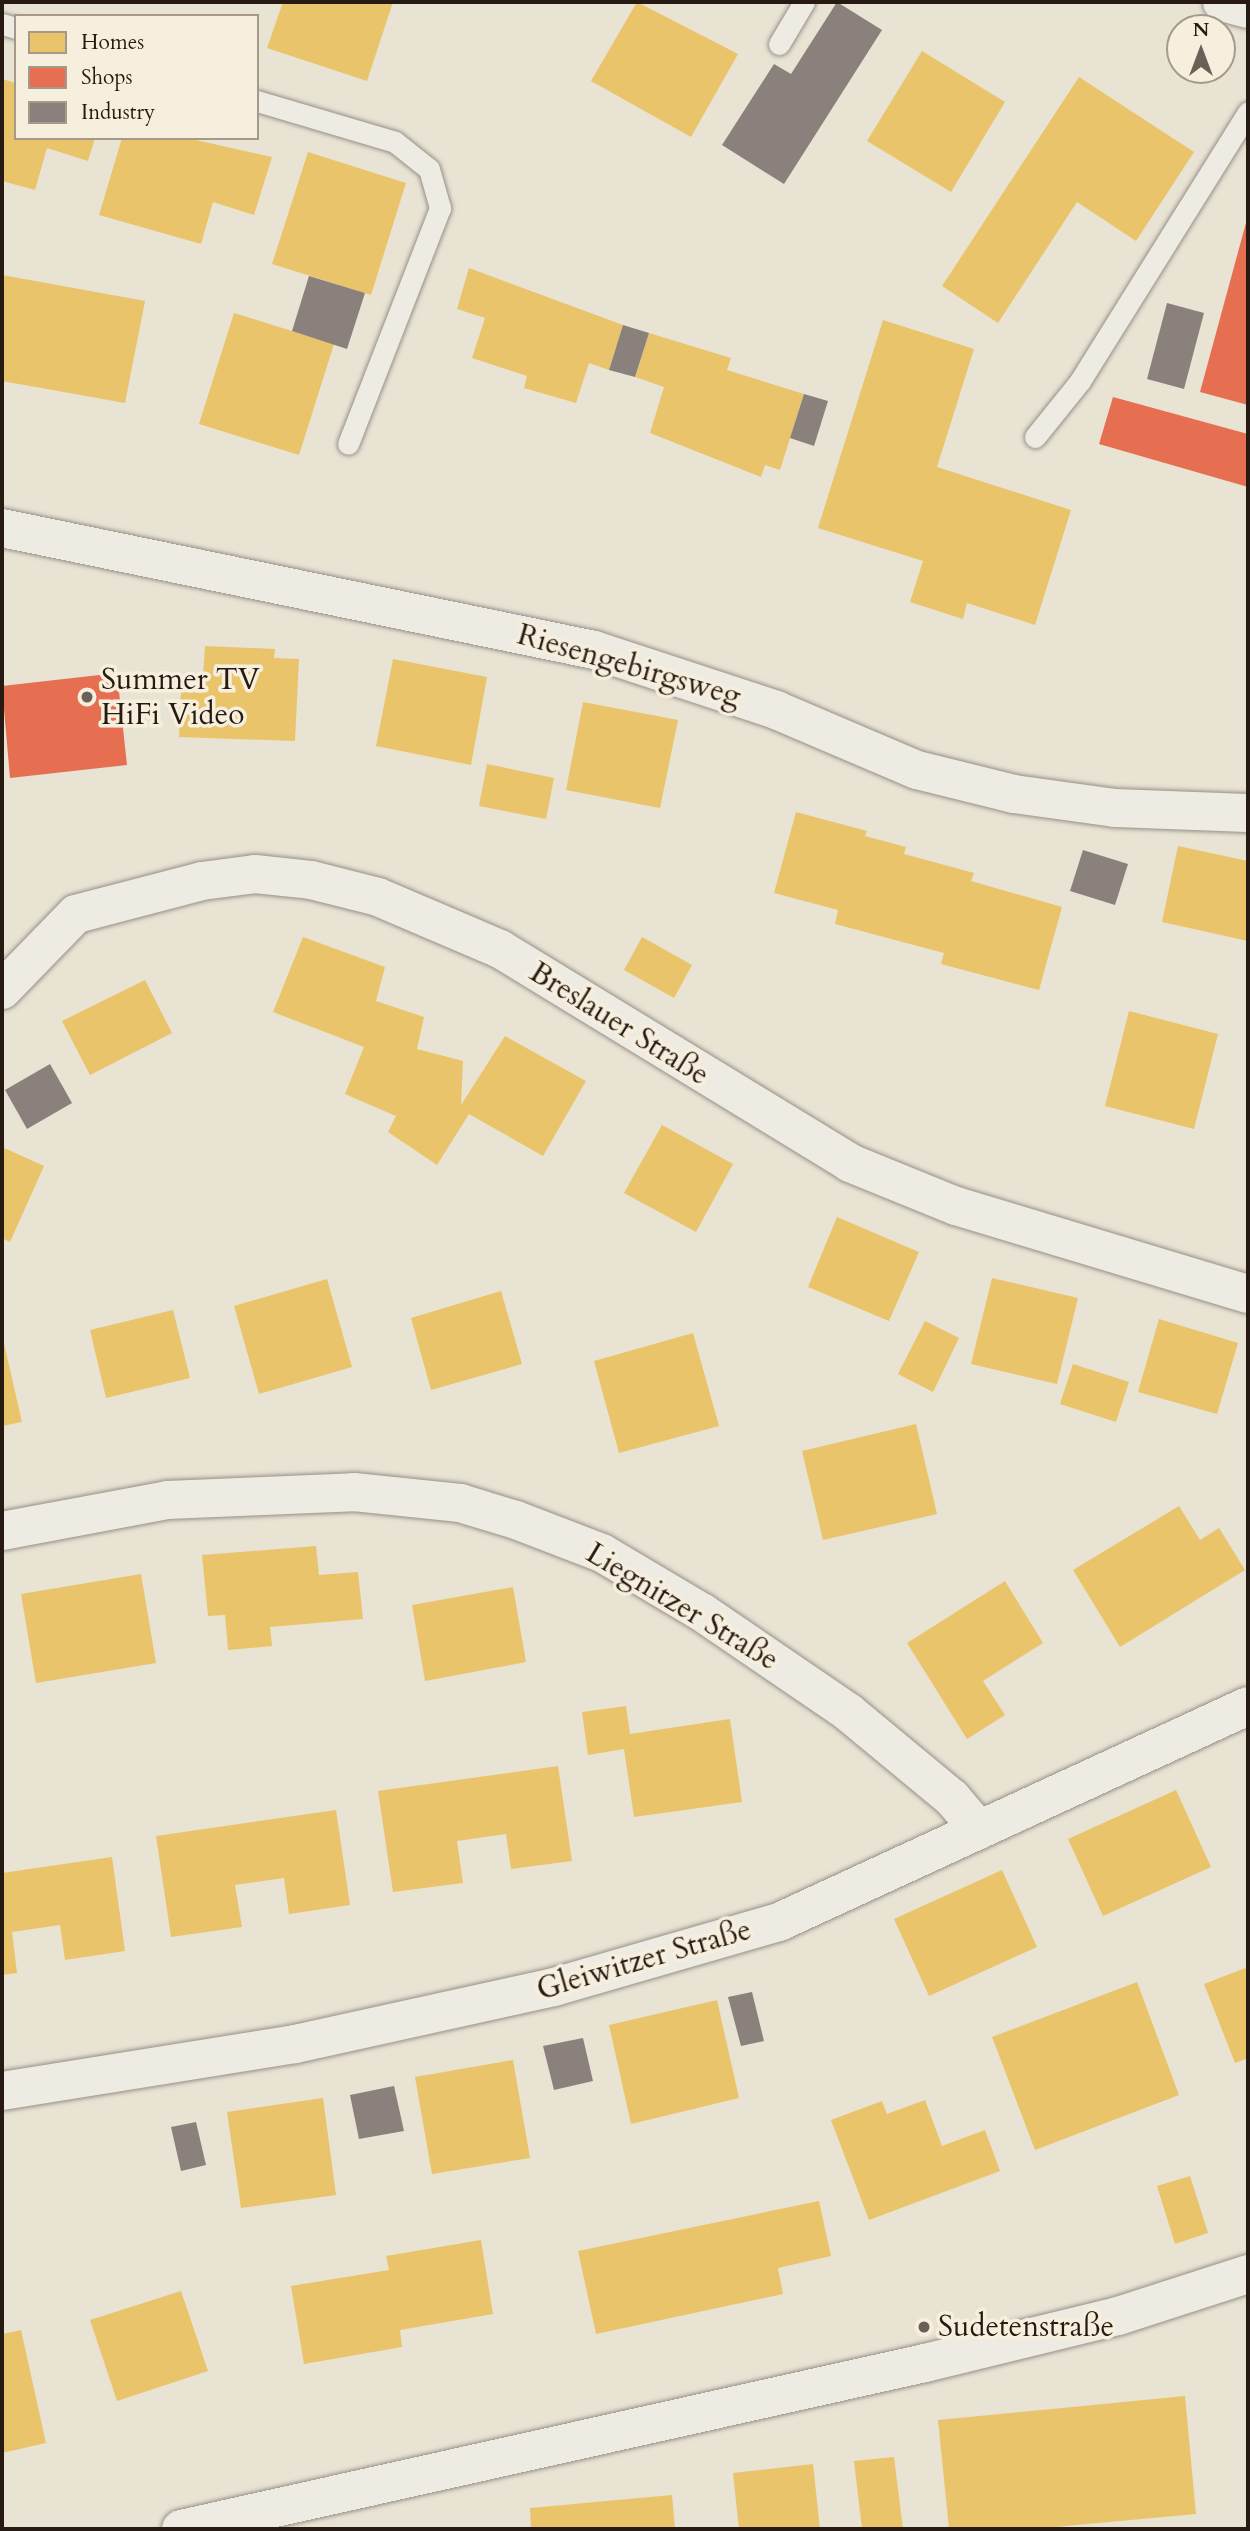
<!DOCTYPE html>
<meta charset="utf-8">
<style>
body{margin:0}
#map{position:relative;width:1250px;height:2531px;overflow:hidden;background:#e9e3d4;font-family:Cardo,serif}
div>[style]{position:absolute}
.homes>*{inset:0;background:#e9c46a}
.shops>*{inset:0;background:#e76f51}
.industry>*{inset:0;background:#8a817c}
.roads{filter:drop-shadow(0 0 2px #969088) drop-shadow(0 0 2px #969088)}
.lane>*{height:21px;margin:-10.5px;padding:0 10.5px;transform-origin:10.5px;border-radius:10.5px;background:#eeebe2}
.street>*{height:38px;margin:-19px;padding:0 19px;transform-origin:19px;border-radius:19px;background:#eeebe2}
.secondary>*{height:38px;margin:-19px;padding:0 19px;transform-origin:19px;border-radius:19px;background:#eeebe2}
.dots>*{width:19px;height:19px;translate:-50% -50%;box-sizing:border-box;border:4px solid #f7efdd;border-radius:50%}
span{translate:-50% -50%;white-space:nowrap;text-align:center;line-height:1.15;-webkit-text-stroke:7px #f7efdd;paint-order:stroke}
.street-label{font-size:30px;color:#271a13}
.poi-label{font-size:30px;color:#271a13}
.left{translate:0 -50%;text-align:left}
.frame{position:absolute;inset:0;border:4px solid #271a13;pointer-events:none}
.legend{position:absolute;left:14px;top:14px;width:245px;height:126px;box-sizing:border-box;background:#f7efdd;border:2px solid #a49a8c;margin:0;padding:9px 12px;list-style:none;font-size:21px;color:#271a13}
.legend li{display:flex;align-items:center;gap:14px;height:35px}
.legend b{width:35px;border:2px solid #a49a8c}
.north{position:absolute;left:1166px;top:14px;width:70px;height:70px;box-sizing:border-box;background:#f7efdd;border:2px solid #a49a8c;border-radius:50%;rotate:0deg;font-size:19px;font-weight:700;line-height:28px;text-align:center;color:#271a13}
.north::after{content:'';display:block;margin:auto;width:24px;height:32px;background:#6b6057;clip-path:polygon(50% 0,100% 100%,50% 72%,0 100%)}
</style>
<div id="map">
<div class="homes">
<i style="clip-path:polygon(283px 2px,393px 2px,367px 81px,267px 48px)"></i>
<i style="clip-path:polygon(637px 2px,738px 54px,691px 137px,591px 81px)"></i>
<i style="clip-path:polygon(922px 51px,1005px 102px,951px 192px,867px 141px)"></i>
<i style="clip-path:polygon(1079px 77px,1194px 152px,1136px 241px,1077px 202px,998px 323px,942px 286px)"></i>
<i style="clip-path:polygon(2px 79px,16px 83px,16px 138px,95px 138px,88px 161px,47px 148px,35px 190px,2px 181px)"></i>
<i style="clip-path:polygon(122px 138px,187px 138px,272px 157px,254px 215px,213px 202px,201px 244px,99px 215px)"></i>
<i style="clip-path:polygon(308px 152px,406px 183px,371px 295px,272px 264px)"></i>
<i style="clip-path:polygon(469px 268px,623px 325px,609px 370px,589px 363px,576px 403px,524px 388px,527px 376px,472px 358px,485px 318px,457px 309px)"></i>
<i style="clip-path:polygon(2px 275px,145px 301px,125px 403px,2px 381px)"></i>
<i style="clip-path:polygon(234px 313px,334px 344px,299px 455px,199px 424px)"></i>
<i style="clip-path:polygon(883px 320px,974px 349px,937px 467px,1071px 510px,1035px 625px,967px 603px,963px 619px,910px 602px,923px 561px,818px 528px)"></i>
<i style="clip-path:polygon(649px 333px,731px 358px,727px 370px,804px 394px,780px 470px,765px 465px,761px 477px,650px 433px,664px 387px,635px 377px)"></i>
<i style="clip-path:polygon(205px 646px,275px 649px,274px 658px,299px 659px,295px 741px,179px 737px,181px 692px,202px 693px)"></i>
<i style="clip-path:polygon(393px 659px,487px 677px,471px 765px,376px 746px)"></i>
<i style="clip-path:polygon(583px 702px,678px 720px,660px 808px,566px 790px)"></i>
<i style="clip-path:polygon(487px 764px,554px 778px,546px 819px,479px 806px)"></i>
<i style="clip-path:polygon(796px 812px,867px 831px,865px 836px,906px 847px,904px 854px,974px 873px,971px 881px,1062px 907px,1039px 990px,941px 964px,944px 953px,835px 924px,838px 910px,774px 893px)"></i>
<i style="clip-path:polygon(1178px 846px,1248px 861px,1248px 941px,1162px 922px)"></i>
<i style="clip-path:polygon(303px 937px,385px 967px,376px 1001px,424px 1017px,417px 1049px,463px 1061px,461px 1105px,505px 1036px,586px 1081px,543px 1156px,469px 1114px,437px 1165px,388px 1132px,396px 1116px,345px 1094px,364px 1047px,273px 1012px)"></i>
<i style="clip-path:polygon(642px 937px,692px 965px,674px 998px,624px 970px)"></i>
<i style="clip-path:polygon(145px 980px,172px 1033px,90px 1075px,62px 1021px)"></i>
<i style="clip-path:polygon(1129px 1011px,1218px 1034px,1194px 1129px,1105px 1106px)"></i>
<i style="clip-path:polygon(662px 1125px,733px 1164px,696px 1232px,624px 1193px)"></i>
<i style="clip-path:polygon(2px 1147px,44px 1166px,10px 1242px,2px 1238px)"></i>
<i style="clip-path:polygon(837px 1217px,919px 1252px,889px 1321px,808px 1287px)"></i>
<i style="clip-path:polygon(992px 1278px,1078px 1298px,1057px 1384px,971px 1364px)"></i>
<i style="clip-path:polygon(327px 1279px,352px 1367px,259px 1394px,234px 1306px)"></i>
<i style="clip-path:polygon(501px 1291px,522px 1364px,431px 1390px,411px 1318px)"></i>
<i style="clip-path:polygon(173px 1310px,190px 1378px,106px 1398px,90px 1330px)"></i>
<i style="clip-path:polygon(1159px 1319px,1238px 1343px,1217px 1414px,1138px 1392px)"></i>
<i style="clip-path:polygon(925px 1321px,959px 1338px,933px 1392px,898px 1374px)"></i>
<i style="clip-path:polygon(693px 1333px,719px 1426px,619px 1453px,594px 1361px)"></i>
<i style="clip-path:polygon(2px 1335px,22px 1422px,2px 1426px)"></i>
<i style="clip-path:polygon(1073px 1364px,1129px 1382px,1116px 1422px,1060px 1404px)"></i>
<i style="clip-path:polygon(916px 1424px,937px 1514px,823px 1540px,802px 1451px)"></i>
<i style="clip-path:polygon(1179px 1506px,1200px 1540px,1219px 1528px,1245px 1570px,1120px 1647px,1073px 1570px)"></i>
<i style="clip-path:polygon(316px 1546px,319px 1575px,358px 1572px,363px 1619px,270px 1627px,272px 1646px,228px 1650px,225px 1615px,208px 1616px,202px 1555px)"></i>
<i style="clip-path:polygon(141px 1574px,156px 1663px,36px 1683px,21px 1594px)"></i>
<i style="clip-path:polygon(1005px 1581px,1043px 1643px,983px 1681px,1005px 1715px,967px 1739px,907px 1643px)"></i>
<i style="clip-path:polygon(513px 1587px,526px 1662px,425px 1681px,412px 1605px)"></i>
<i style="clip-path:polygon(626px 1706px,630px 1734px,730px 1719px,742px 1802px,634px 1817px,624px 1749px,588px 1755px,582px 1712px)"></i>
<i style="clip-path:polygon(558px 1766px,572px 1861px,511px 1869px,506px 1834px,457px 1841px,463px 1883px,393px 1892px,378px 1791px)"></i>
<i style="clip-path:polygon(1176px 1790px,1211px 1867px,1103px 1916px,1068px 1839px)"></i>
<i style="clip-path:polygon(336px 1810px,350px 1905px,289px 1914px,284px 1878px,235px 1885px,242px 1927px,171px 1937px,156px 1836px)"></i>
<i style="clip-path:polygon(112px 1857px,125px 1951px,65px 1960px,60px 1925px,12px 1932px,17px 1973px,2px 1975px,2px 1873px)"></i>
<i style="clip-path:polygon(1002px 1870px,1037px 1947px,929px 1996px,894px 1919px)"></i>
<i style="clip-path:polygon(1248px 1967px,1248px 2058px,1235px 2063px,1204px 1984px)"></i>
<i style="clip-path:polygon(1137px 1982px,1179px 2095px,1035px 2150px,992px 2037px)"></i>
<i style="clip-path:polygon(717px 2000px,739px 2098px,631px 2124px,609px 2025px)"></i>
<i style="clip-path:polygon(513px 2060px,530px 2158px,432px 2174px,415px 2077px)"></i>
<i style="clip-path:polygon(323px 2098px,336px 2195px,241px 2208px,227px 2112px)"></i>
<i style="clip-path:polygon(925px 2100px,942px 2146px,985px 2130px,1000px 2171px,869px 2220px,831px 2120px,882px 2101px,887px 2114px)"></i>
<i style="clip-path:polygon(1190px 2176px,1208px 2233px,1175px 2244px,1157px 2186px)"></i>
<i style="clip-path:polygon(819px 2201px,831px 2256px,778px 2268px,783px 2294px,596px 2334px,578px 2251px)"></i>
<i style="clip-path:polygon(481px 2240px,493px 2314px,400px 2330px,402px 2347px,304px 2364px,291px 2286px,389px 2270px,386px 2256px)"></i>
<i style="clip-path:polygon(181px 2291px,208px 2371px,117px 2401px,90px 2320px)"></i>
<i style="clip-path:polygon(21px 2330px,46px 2443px,2px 2453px,2px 2334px)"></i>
<i style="clip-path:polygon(1185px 2396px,1196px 2514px,1033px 2529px,949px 2529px,938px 2420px)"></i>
<i style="clip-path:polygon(894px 2457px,903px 2529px,862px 2529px,854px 2461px)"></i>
<i style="clip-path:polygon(813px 2464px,820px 2529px,739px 2529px,733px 2473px)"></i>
<i style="clip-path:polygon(672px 2495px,675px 2529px,531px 2529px,530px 2508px)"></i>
</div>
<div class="shops">
<i style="clip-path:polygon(1247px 219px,1248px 219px,1248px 405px,1200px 392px)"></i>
<i style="clip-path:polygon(1113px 397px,1248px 434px,1248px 487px,1099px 444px)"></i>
<i style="clip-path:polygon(117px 673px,127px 765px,10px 778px,2px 686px)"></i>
</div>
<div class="industry">
<i style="clip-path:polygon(837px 2px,882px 30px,784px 184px,722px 145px,774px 64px,791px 74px)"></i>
<i style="clip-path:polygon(309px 276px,365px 293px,347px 349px,292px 331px)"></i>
<i style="clip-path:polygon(1167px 303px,1204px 313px,1184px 389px,1147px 379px)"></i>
<i style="clip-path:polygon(623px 325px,649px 333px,635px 377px,609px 370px)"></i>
<i style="clip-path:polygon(804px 394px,828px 401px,814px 446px,790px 438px)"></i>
<i style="clip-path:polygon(1083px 850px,1128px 864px,1115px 905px,1070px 891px)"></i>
<i style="clip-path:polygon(50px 1064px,72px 1103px,27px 1129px,5px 1090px)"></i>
<i style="clip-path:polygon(752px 1992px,764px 2041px,741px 2046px,728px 1997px)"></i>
<i style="clip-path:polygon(583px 2038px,593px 2081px,554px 2090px,543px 2046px)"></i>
<i style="clip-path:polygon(394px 2086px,404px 2131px,359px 2139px,350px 2095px)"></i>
<i style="clip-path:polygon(196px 2122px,206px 2165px,181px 2171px,171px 2127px)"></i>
</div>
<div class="roads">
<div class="lane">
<i style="left:2px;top:24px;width:15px;rotate:16deg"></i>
<i style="left:779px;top:44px;width:49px;rotate:-59.2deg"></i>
<i style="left:257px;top:101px;width:144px;rotate:16.5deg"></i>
<i style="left:395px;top:142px;width:43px;rotate:38.5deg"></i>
<i style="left:429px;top:169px;width:41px;rotate:74.2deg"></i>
<i style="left:440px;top:208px;width:253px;rotate:111.3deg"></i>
<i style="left:1035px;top:437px;width:72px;rotate:-51.2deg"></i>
<i style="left:1080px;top:381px;width:317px;rotate:-58deg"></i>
</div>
<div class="street">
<i style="left:2px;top:528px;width:604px;rotate:11.64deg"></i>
<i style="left:594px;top:650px;width:192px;rotate:18.2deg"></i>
<i style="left:776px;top:710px;width:153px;rotate:23.1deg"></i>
<i style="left:917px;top:770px;width:100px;rotate:13.9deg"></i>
<i style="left:1014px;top:794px;width:102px;rotate:7.9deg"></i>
<i style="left:1115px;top:808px;width:133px;rotate:2.2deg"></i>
<i style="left:2px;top:990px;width:106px;rotate:-45.8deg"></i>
<i style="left:76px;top:914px;width:130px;rotate:-14.7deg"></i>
<i style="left:202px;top:881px;width:53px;rotate:-7.5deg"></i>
<i style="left:255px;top:874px;width:56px;rotate:6.1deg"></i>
<i style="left:311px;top:880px;width:69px;rotate:14.2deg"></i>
<i style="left:378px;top:897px;width:133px;rotate:23.1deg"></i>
<i style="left:500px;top:949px;width:410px;rotate:31.4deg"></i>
<i style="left:850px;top:1163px;width:114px;rotate:22.1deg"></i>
<i style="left:956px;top:1206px;width:305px;rotate:16.8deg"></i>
<i style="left:2px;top:1531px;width:168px;rotate:-10.6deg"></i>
<i style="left:167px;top:1500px;width:187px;rotate:-2.4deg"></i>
<i style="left:354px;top:1492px;width:107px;rotate:5.9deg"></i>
<i style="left:460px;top:1503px;width:59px;rotate:16.9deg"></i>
<i style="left:516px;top:1520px;width:92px;rotate:21deg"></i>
<i style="left:602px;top:1553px;width:117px;rotate:30.7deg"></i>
<i style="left:703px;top:1613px;width:176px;rotate:34.3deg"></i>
<i style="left:848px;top:1712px;width:135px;rotate:39.6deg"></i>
<i style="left:952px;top:1798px;width:42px;rotate:49.8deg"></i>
<i style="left:2px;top:2091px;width:297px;rotate:-9.1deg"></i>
<i style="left:295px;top:2044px;width:265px;rotate:-12.4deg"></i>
<i style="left:554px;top:1987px;width:234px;rotate:-16.1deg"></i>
<i style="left:779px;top:1922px;width:516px;rotate:-24.73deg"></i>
<i style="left:181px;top:2529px;width:762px;rotate:-12.58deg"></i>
<i style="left:925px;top:2363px;width:199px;rotate:-13.7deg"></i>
<i style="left:1118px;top:2316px;width:137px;rotate:-17.9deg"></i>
</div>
<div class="secondary">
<i style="left:1222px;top:2px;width:27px;rotate:15deg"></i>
</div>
</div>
<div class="dots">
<i style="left:87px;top:697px;background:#6b6057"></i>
<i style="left:924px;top:2327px;background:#6b6057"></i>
</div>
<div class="street-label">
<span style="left:629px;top:666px;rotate:16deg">Riesengebirgsweg</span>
<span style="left:619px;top:1024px;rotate:32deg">Breslauer Straße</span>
<span style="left:682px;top:1607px;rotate:31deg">Liegnitzer Straße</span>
<span style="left:644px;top:1960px;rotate:-16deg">Gleiwitzer Straße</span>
</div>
<div class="poi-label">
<span class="left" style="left:101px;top:697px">Summer TV<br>HiFi Video</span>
<span class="left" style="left:938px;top:2327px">Sudetenstraße</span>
</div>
<div class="frame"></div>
<ul class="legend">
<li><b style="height:19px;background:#e9c46a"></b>Homes</li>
<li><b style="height:19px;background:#e76f51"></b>Shops</li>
<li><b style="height:19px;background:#8a817c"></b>Industry</li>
</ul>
<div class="north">N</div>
</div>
